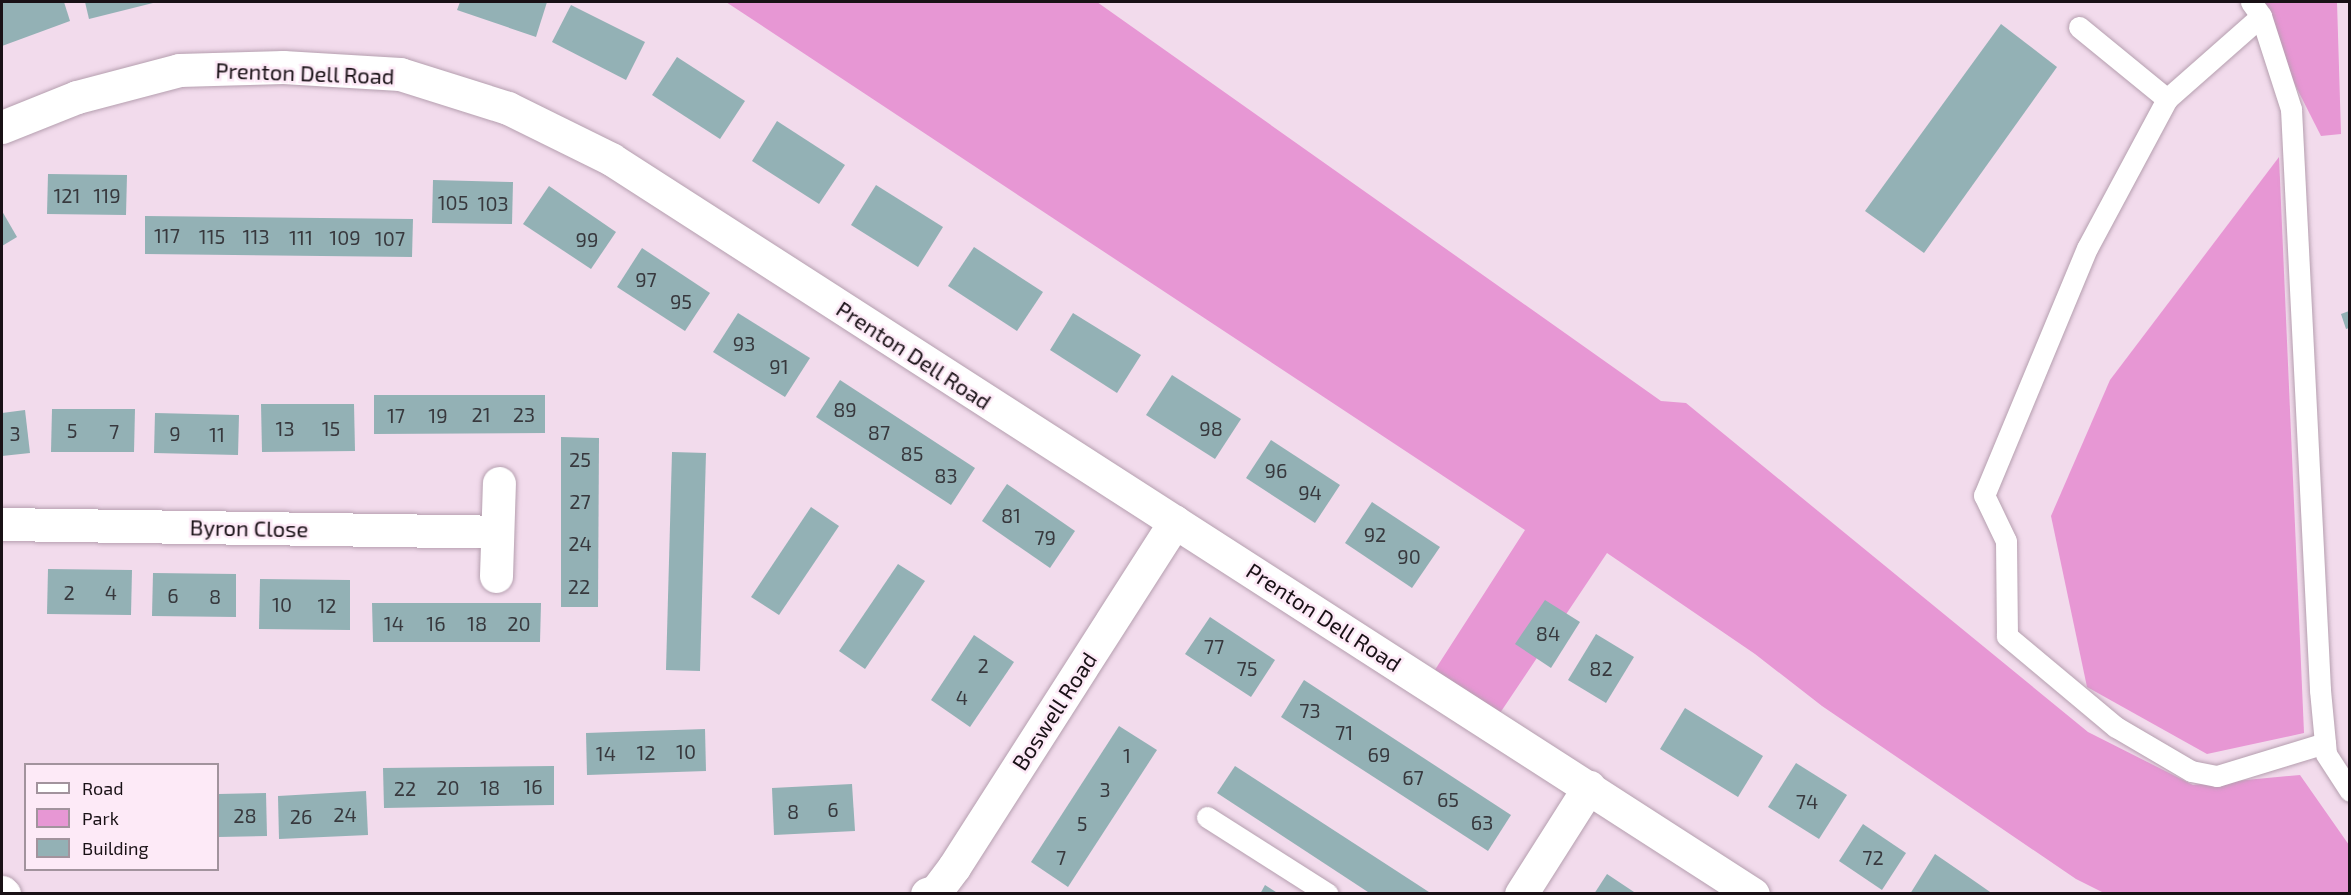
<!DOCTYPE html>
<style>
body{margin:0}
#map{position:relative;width:2351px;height:895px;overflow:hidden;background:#f2dbec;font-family:"Exo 2",sans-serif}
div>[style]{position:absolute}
.green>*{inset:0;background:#e797d4}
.building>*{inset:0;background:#93b1b5}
.roads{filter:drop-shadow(0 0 2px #b59faf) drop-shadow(0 0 2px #b59faf)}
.service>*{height:21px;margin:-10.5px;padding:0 10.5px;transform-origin:10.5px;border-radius:10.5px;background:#fff}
.minor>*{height:33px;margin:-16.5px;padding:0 16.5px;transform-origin:16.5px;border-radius:16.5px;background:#fff}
span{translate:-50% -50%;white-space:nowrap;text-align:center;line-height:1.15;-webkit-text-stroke:5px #fdeaf7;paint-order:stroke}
.number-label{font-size:20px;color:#38393e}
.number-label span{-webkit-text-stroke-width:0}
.street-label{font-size:22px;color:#191116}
.frame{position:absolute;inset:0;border:3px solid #191116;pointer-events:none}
.legend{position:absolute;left:24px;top:763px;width:195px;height:108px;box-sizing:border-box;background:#fdeaf7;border:2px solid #a2939d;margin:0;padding:8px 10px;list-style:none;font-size:18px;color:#191116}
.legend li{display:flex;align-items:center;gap:12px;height:30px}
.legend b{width:30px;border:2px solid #a2939d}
</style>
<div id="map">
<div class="green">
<i style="clip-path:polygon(726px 2px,1097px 2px,1661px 401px,1686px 403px,2088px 732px,2193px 785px,2300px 775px,2349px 845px,2349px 893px,2104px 893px,2076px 879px,1822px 706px,1755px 654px,1607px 553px,1496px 719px,1431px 676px,1525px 530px)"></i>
<i style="clip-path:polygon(2253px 2px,2337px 2px,2341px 134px,2321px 136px)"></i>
<i style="clip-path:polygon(2279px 157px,2304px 733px,2207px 754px,2087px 687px,2051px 516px,2110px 380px)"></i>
</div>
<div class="building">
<i style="clip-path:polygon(2px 2px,64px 2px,70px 21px,2px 46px)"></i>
<i style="clip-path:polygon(85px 2px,157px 2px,89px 19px)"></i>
<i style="clip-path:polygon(460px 2px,547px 2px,536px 37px,457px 10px)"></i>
<i style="clip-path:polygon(571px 5px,645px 42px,626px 80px,552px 42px)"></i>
<i style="clip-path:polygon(2001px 24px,2057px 67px,1924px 253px,1865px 211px)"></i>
<i style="clip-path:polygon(677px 57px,745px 101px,720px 139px,652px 95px)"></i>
<i style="clip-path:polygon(777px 121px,845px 165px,819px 204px,752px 161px)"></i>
<i style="clip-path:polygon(48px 174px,127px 175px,126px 215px,47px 214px)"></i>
<i style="clip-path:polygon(433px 180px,513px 182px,512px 224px,432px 223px)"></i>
<i style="clip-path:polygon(876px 185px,943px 227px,918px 267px,851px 225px)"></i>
<i style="clip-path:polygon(549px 186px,616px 232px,591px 269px,523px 224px)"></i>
<i style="clip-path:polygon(2px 211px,17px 237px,2px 246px)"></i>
<i style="clip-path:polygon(145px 216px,413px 219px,412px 257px,145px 254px)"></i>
<i style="clip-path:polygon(974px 247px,1043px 292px,1017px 331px,948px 286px)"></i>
<i style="clip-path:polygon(642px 248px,710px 293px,685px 331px,617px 287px)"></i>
<i style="clip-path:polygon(2349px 311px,2349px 328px,2346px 329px,2341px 314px)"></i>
<i style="clip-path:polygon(738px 313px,810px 358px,785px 397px,713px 352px)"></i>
<i style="clip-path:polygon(1073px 313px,1141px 355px,1117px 393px,1050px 350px)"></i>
<i style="clip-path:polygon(1172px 375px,1241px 419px,1215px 459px,1146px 415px)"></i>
<i style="clip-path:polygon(840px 380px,975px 468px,951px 505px,816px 417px)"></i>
<i style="clip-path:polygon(374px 395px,545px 395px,545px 433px,374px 434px)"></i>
<i style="clip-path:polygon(261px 404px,354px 404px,355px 451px,262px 452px)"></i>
<i style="clip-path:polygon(52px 409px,135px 409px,134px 452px,51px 452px)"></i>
<i style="clip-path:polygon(25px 410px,30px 453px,2px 456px,2px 413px)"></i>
<i style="clip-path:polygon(155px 413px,239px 415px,238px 455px,154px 453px)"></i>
<i style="clip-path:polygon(561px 437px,599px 438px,598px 607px,561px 607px)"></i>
<i style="clip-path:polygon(1271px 440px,1340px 485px,1315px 523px,1246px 478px)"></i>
<i style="clip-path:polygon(672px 452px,706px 453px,700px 671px,666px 670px)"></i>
<i style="clip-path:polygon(1007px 484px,1075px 531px,1050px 568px,982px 521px)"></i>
<i style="clip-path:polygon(1372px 502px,1440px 547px,1412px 588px,1345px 543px)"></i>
<i style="clip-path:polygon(811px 507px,839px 526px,779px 615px,751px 597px)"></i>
<i style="clip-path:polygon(898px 564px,925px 581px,865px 669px,839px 651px)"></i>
<i style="clip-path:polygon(48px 569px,132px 570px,131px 615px,47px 614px)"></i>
<i style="clip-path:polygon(153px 573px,236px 574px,236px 617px,152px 616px)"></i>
<i style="clip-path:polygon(260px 579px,350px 580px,350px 630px,259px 629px)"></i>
<i style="clip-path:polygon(1545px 600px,1580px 622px,1551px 668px,1515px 644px)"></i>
<i style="clip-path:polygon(372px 603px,541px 603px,540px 642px,373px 642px)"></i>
<i style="clip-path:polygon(1210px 617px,1275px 660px,1251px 697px,1185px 654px)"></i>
<i style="clip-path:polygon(1596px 634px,1634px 657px,1606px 703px,1568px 680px)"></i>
<i style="clip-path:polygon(974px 635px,1014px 662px,970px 727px,931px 700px)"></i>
<i style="clip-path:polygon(1304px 680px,1511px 815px,1488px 851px,1281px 717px)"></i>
<i style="clip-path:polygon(1685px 708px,1763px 756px,1738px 797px,1660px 749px)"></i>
<i style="clip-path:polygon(1119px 726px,1157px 750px,1068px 887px,1031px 862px)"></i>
<i style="clip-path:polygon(705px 729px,706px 771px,587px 775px,586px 733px)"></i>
<i style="clip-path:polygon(1796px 763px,1847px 795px,1819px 839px,1768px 807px)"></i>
<i style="clip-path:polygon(554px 766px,554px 805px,384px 808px,383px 768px)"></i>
<i style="clip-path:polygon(1235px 766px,1432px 894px,1371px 894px,1217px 793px)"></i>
<i style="clip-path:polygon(852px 784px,855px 831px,774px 835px,772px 788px)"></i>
<i style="clip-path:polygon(366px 791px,368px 835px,279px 839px,278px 796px)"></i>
<i style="clip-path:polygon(266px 793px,267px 836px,218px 837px,218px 794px)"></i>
<i style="clip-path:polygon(1863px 824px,1906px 853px,1882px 890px,1839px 861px)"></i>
<i style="clip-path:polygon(1935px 854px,1970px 878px,1993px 894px,1910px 894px)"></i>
<i style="clip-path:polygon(1607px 874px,1637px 894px,1594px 894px)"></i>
<i style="clip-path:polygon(1265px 885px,1279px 894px,1260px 894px)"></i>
</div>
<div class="roads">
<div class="service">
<i style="left:2251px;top:2px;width:17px;rotate:54deg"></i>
<i style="left:2261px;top:16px;width:98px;rotate:72.1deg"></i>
<i style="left:2291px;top:109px;width:582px;rotate:87.14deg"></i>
<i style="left:2320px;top:690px;width:64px;rotate:84.6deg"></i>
<i style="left:2326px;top:754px;width:44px;rotate:57deg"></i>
<i style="left:2079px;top:27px;width:114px;rotate:39.3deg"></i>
<i style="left:2167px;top:99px;width:169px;rotate:118.2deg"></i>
<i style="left:2087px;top:248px;width:268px;rotate:112.6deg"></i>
<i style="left:1984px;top:495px;width:51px;rotate:64.4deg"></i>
<i style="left:2006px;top:541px;width:95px;rotate:89.4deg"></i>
<i style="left:2007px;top:636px;width:142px;rotate:39.9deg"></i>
<i style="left:2116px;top:727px;width:87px;rotate:30.4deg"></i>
<i style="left:2191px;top:771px;width:26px;rotate:11deg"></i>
<i style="left:2217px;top:776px;width:113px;rotate:-17deg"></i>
<i style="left:2167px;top:99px;width:125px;rotate:-41.4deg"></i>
<i style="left:1207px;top:817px;width:143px;rotate:32.5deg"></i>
</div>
<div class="minor">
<i style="left:2px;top:127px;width:81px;rotate:-21.8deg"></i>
<i style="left:77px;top:97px;width:106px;rotate:-14.8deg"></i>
<i style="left:179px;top:70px;width:104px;rotate:-1.7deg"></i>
<i style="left:283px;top:67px;width:117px;rotate:3.4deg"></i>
<i style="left:400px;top:74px;width:113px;rotate:17.5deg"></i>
<i style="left:508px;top:108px;width:115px;rotate:26.3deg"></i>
<i style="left:611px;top:159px;width:1358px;rotate:32.77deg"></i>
<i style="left:2px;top:524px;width:495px;rotate:0.9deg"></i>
<i style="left:496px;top:576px;width:93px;rotate:-88.2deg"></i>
<i style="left:2px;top:892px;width:3px;rotate:45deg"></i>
<i style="left:927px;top:894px;width:9px;rotate:-18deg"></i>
<i style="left:936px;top:891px;width:30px;rotate:-53deg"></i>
<i style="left:954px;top:867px;width:410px;rotate:-57.4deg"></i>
<i style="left:1521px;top:894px;width:127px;rotate:-57.6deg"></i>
</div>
</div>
<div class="number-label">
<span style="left:67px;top:195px">121</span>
<span style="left:107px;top:195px">119</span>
<span style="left:453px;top:202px">105</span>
<span style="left:493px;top:203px">103</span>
<span style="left:167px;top:235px">117</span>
<span style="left:212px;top:236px">115</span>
<span style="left:256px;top:236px">113</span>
<span style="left:301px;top:237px">111</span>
<span style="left:345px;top:237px">109</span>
<span style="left:390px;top:238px">107</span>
<span style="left:587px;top:239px">99</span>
<span style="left:646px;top:279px">97</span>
<span style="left:681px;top:301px">95</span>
<span style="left:744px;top:343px">93</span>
<span style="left:779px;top:366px">91</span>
<span style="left:845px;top:409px">89</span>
<span style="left:481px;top:414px">21</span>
<span style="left:524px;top:414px">23</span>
<span style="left:396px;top:415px">17</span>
<span style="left:438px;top:415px">19</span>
<span style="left:285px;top:428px">13</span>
<span style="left:331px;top:428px">15</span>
<span style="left:1211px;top:428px">98</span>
<span style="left:72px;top:430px">5</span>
<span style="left:114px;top:431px">7</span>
<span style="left:879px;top:432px">87</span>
<span style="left:15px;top:433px">3</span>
<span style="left:175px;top:433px">9</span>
<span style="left:217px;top:434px">11</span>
<span style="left:912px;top:453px">85</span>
<span style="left:580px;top:459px">25</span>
<span style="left:1276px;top:470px">96</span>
<span style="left:946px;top:475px">83</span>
<span style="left:1310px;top:492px">94</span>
<span style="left:580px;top:501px">27</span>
<span style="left:1011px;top:515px">81</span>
<span style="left:1375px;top:534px">92</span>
<span style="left:1045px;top:537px">79</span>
<span style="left:580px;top:543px">24</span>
<span style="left:1409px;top:556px">90</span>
<span style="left:579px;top:586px">22</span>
<span style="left:69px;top:592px">2</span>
<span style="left:111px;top:592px">4</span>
<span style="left:173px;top:595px">6</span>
<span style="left:215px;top:596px">8</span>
<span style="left:282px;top:604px">10</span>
<span style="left:327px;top:605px">12</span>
<span style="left:394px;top:623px">14</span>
<span style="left:436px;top:623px">16</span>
<span style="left:477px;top:623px">18</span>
<span style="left:519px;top:623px">20</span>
<span style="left:1548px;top:633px">84</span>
<span style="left:1214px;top:646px">77</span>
<span style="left:983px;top:665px">2</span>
<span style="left:1247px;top:668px">75</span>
<span style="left:1601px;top:668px">82</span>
<span style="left:962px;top:697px">4</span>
<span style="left:1310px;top:710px">73</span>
<span style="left:1344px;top:732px">71</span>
<span style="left:686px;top:751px">10</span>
<span style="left:646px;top:752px">12</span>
<span style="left:606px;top:753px">14</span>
<span style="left:1379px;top:754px">69</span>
<span style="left:1127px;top:755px">1</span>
<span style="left:1413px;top:777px">67</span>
<span style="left:533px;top:786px">16</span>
<span style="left:448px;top:787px">20</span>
<span style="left:490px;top:787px">18</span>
<span style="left:405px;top:788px">22</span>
<span style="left:1105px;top:789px">3</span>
<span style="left:1448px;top:799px">65</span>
<span style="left:1807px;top:801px">74</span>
<span style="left:833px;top:809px">6</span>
<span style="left:793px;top:811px">8</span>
<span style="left:345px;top:814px">24</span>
<span style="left:245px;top:815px">28</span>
<span style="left:301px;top:816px">26</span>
<span style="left:1482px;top:822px">63</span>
<span style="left:1082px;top:823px">5</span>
<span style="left:1061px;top:857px">7</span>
<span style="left:1873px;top:857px">72</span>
</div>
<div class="street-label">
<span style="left:305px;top:73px;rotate:2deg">Prenton Dell Road</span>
<span style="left:914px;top:355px;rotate:33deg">Prenton Dell Road</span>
<span style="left:249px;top:528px;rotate:1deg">Byron Close</span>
<span style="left:1324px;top:617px;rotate:33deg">Prenton Dell Road</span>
<span style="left:1054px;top:711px;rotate:-57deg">Boswell Road</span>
</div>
<div class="frame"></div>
<ul class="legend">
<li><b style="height:8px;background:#fff"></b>Road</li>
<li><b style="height:16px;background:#e797d4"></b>Park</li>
<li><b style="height:16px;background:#93b1b5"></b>Building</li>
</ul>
</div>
